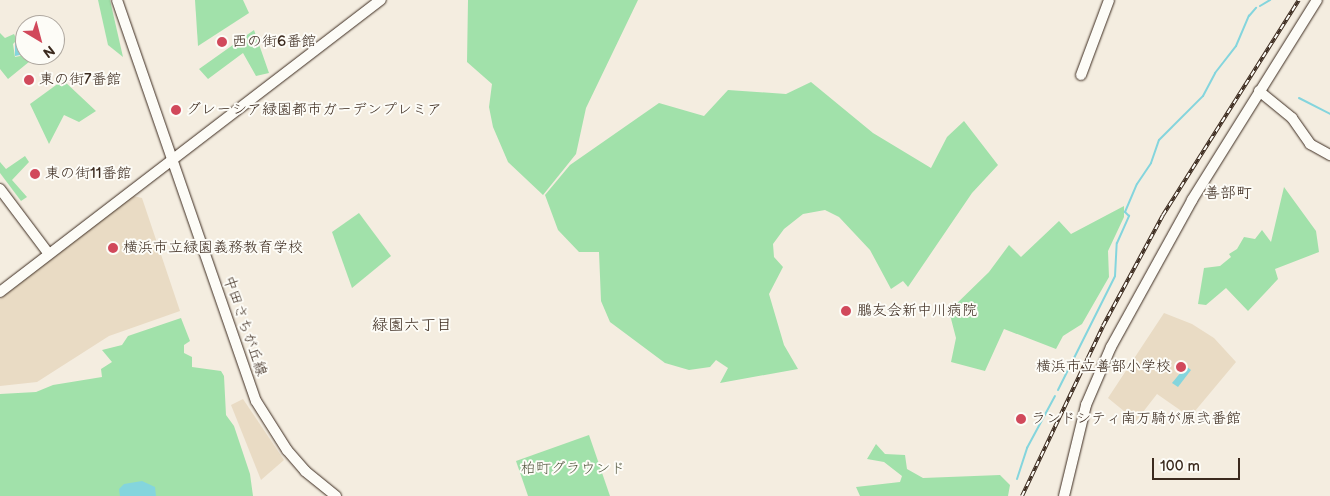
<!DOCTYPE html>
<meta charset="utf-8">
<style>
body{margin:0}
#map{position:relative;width:1330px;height:496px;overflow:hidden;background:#f4ede0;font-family:"Balsamiq Sans","Klee One",sans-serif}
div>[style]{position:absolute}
.built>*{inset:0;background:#e9dbc4}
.green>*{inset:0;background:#a1e1aa}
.water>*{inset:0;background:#84d5dd}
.stream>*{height:2px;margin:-1px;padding:0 1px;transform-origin:1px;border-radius:1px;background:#84d5dd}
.roads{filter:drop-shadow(0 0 1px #3b2a1e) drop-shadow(0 0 1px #3b2a1e)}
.secondary>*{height:10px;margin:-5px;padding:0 5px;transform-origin:5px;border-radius:5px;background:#fdfcf7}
.rail>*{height:4px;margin-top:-2px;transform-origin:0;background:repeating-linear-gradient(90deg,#fdfcf7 0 5.5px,#3b2a1e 0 11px);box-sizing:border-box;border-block:1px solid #3b2a1e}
.dots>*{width:14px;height:14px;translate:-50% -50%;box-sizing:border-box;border:2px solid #fdfcf7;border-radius:50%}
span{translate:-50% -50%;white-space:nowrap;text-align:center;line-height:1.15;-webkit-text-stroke:4px #fdfcf7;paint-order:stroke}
.poi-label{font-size:15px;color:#3b2a1e}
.left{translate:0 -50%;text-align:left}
.right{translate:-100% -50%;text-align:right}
.street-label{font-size:15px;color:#3b2a1e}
.park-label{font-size:15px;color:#545841}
.neighbourhood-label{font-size:16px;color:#3b2a1e}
.north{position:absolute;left:15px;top:15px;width:50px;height:50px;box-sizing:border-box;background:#fdfcf7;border:1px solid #afa8a0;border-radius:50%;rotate:143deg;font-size:14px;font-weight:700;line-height:20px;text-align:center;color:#3b2a1e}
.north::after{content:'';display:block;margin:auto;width:18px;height:22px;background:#d1495b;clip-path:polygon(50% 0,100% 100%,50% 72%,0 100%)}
.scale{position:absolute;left:1152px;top:458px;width:88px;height:22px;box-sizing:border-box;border:2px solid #3b2a1e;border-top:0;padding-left:6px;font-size:15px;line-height:18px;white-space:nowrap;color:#3b2a1e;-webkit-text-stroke:4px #fdfcf7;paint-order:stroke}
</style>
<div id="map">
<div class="built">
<i style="clip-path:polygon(133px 196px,142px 198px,180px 311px,109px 336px,37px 382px,0 386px,0 299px)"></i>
<i style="clip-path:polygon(1164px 313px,1192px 324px,1214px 338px,1236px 362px,1190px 417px,1157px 394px,1136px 421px,1108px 398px)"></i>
<i style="clip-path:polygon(243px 399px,284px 460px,261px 480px,231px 405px)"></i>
</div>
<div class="green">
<i style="clip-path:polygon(98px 0,110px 0,123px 57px,108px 45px)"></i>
<i style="clip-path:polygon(195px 0,243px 0,249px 13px,198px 46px)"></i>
<i style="clip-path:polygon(468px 0,638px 0,586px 108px,576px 154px,543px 195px,508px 162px,493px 127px,489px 107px,492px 84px,467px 62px)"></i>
<i style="clip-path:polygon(254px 30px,269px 73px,256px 76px,243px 53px,208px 79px,199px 69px)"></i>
<i style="clip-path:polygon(0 33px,5px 38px,14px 34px,17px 40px,13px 44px,15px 57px,20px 56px,25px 50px,25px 55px,35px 57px,8px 79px,0 69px)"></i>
<i style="clip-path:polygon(63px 80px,96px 111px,79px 122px,64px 115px,49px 144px,30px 104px)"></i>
<i style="clip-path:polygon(811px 82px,873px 133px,931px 168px,947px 137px,964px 121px,998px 165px,972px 193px,908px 287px,903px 281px,891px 289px,870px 250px,839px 217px,825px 210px,803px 214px,784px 229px,773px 244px,774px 257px,783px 267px,769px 294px,784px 345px,798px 369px,720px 383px,728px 368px,716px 360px,710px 367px,689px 370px,665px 363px,610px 322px,601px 301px,599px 252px,579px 252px,558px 230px,545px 195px,570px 165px,659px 103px,704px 116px,728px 90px,786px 94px)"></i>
<i style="clip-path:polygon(25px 156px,29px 162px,12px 180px,27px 197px,21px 201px,0 173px,0 162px,6px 169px)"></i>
<i style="clip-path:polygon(1284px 187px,1316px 231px,1319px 252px,1275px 269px,1278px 279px,1248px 311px,1226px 288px,1206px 305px,1198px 304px,1204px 268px,1220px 266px,1231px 257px,1229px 254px,1237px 249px,1244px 237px,1255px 239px,1262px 230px,1271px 242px)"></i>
<i style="clip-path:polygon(1124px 206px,1124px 217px,1108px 251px,1109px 277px,1082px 324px,1063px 336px,1056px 349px,1004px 329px,985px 371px,951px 362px,956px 338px,949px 311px,989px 272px,1009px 245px,1021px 257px,1059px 221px,1071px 234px)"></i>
<i style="clip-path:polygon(359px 213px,391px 256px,352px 288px,332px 232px)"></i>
<i style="clip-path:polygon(181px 318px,190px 341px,184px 345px,184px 353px,192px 357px,192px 367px,221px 371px,224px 376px,226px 415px,234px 426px,250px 474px,253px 496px,0 496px,0 394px,36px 392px,53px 385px,102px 377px,101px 369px,112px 362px,102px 350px,122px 345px,128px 336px)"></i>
<i style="clip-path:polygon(589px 435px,610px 496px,528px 496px,516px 461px)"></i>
<i style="clip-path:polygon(876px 444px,885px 454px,905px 455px,907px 469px,923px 478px,1000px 475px,1010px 485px,1008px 496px,860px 496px,856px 487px,900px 482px,902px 476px,884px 462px,867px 459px)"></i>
</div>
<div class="water">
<i style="clip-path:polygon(42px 17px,40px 25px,25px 25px,25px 49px,20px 55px,15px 56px,15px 43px,23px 35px,24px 23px)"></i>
<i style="clip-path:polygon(1186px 366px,1191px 370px,1178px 387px,1172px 383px)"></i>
<i style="clip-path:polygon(142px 481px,155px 487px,156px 496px,120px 496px,119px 489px,124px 484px)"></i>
</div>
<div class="stream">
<i style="left:1260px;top:6px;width:12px;rotate:-31deg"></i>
<i style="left:1299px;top:98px;width:35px;rotate:27deg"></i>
<i style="left:1058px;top:390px;width:127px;rotate:-63.4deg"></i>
<i style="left:1115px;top:276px;width:33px;rotate:-87deg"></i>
<i style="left:1117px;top:243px;width:30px;rotate:-66deg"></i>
<i style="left:1129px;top:216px;width:6px;rotate:-135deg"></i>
<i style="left:1125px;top:212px;width:30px;rotate:-67deg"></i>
<i style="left:1137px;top:184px;width:25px;rotate:-56deg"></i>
<i style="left:1151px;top:163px;width:24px;rotate:-71deg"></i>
<i style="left:1159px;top:140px;width:62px;rotate:-45deg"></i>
<i style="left:1203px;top:96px;width:26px;rotate:-62deg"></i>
<i style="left:1215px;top:73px;width:34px;rotate:-52deg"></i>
<i style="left:1236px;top:46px;width:33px;rotate:-67deg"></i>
<i style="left:1249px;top:16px;width:11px;rotate:-49deg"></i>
<i style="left:1017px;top:479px;width:33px;rotate:-72deg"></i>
<i style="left:1027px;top:448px;width:59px;rotate:-61.7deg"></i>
</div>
<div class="roads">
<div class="secondary">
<i style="left:117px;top:0;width:424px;rotate:70.9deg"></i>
<i style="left:256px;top:401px;width:58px;rotate:57.7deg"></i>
<i style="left:287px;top:450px;width:28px;rotate:49deg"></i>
<i style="left:305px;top:471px;width:40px;rotate:39deg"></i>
<i style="left:1081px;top:75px;width:80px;rotate:-69.5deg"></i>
<i style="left:1259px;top:91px;width:43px;rotate:39.3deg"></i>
<i style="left:1292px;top:118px;width:32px;rotate:55deg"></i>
<i style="left:1310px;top:144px;width:23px;rotate:29deg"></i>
<i style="left:0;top:189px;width:81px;rotate:53deg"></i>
<i style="left:0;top:292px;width:480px;rotate:-37.5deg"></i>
<i style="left:1064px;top:496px;width:94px;rotate:-76.4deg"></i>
<i style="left:1086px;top:405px;width:63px;rotate:-66.7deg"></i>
<i style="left:1111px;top:347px;width:168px;rotate:-61.1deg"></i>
<i style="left:1192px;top:200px;width:236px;rotate:-58deg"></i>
</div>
</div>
<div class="rail">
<i style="left:1022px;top:496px;width:188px;rotate:-64.5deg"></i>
<i style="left:1103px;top:326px;width:126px;rotate:-61.6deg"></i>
<i style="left:1163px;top:215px;width:254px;rotate:-57.7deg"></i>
</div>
<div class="dots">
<i style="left:222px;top:42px;background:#d1495b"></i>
<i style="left:29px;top:80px;background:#d1495b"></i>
<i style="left:176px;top:110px;background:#d1495b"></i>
<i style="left:35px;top:174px;background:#d1495b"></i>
<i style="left:113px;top:248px;background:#d1495b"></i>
<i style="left:846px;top:311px;background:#d1495b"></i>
<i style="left:1181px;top:367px;background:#d1495b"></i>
<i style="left:1021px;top:419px;background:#d1495b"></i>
</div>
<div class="poi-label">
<span class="left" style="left:232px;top:42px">西の街6番館</span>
<span class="left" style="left:39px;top:80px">東の街7番館</span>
<span class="left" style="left:186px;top:110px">グレーシア緑園都市ガーデンプレミア</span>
<span class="left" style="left:45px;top:174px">東の街11番館</span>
<span class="left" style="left:123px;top:248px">横浜市立緑園義務教育学校</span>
<span class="left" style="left:857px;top:311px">鵬友会新中川病院</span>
<span class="right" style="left:1171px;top:367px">横浜市立善部小学校</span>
<span class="left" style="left:1031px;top:419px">ランドシティ南万騎が原弐番館</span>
</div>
<div class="street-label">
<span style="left:245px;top:326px;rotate:71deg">中田さちが丘線</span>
</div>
<div class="park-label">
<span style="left:573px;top:469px">柏町グラウンド</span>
</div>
<div class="neighbourhood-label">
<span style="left:1228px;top:194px">善部町</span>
<span style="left:412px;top:326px">緑園六丁目</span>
</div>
<div class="north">N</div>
<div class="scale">100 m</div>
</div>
